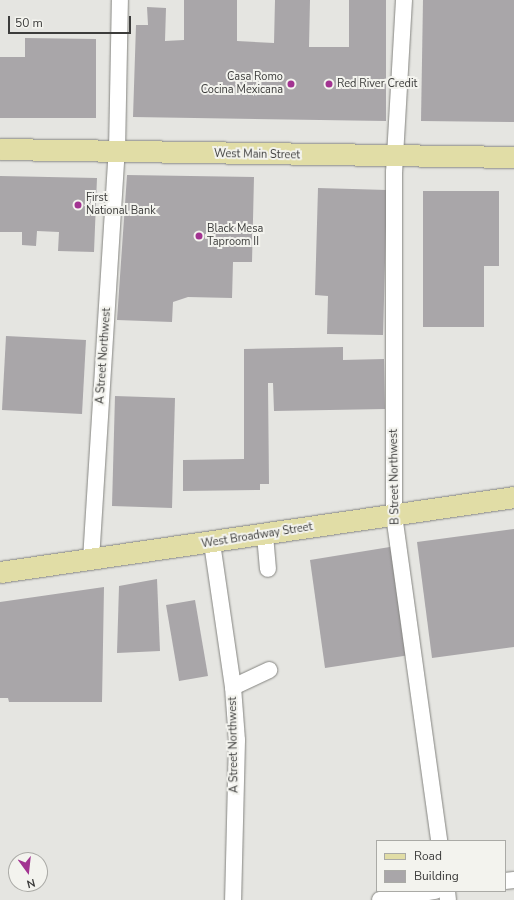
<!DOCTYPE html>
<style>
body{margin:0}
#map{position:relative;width:514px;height:900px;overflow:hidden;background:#e5e5e1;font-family:"Nunito Sans",sans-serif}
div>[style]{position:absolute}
.building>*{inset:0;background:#a9a6a9}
.roads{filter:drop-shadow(0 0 1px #858581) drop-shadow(0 0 1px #858581)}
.minor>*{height:16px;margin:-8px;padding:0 8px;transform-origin:8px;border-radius:8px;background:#fff}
.major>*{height:21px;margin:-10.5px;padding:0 10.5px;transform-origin:10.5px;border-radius:10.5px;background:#e1dda6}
.dots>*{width:11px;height:11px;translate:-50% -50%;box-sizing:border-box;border:2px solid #f3f3ee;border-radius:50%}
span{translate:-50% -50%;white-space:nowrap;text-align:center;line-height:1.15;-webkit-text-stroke:4px #f3f3ee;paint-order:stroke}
.poi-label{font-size:11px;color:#3c3c3b}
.right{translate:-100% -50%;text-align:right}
.left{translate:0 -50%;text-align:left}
.street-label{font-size:11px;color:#3c3c3b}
.legend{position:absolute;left:376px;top:840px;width:130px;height:52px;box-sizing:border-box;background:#f3f3ee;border:1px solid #aaaaa6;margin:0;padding:5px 7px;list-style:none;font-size:12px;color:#3c3c3b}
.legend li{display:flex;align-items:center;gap:8px;height:20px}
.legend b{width:20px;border:1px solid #aaaaa6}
.north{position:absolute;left:8px;top:852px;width:40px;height:40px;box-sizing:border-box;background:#f3f3ee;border:1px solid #aaaaa6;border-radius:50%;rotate:165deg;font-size:11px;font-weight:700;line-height:16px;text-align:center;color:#3c3c3b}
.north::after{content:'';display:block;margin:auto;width:14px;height:18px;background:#a23391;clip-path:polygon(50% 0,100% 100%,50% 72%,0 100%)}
.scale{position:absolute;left:8px;top:16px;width:123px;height:18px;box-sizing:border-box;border:2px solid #3c3c3b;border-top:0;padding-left:5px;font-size:12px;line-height:14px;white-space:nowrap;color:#3c3c3b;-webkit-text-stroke:3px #f3f3ee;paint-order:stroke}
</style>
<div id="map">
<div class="building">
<i style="clip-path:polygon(184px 0,237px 0,237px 41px,274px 43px,275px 0,310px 0,309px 47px,349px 47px,349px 0,386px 0,386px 121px,133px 117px,136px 25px,148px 25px,147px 7px,166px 8px,165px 41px,184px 40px)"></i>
<i style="clip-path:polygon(423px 0,514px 0,514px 122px,421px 121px)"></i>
<i style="clip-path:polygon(25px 38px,96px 39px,96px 118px,0 118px,0 57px,25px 57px)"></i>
<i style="clip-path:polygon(127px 175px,254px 177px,252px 262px,233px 262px,232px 298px,188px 297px,173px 302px,172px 322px,117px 320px)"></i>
<i style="clip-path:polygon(0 176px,97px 178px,94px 252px,58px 251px,59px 232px,37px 231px,36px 246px,22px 245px,22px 232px,0 232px)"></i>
<i style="clip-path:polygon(318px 188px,387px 190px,383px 335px,327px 334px,328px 296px,315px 295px)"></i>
<i style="clip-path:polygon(423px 191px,499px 191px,499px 266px,484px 266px,484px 327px,423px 327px)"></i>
<i style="clip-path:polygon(6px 336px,86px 340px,82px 414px,2px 410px)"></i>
<i style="clip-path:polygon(343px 347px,343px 360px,384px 359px,385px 409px,274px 411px,273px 383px,268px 383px,269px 484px,260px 484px,260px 490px,183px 491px,183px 460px,244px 459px,244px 349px)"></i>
<i style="clip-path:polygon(115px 396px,175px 398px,172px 508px,112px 506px)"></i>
<i style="clip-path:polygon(514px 529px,514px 647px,432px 658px,417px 542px)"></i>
<i style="clip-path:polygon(396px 546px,410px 655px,325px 668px,310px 560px)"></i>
<i style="clip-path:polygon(157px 579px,160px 651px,117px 653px,119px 586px)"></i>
<i style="clip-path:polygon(104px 587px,102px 702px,9px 702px,8px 698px,0 698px,0 602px)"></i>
<i style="clip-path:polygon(195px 600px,208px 676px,179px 681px,166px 605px)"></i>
</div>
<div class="roads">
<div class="minor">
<i style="left:404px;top:0;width:172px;rotate:93.3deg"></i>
<i style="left:394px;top:172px;width:343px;rotate:90deg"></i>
<i style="left:394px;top:515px;width:329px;rotate:82.1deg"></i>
<i style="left:265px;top:535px;width:34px;rotate:85deg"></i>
<i style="left:212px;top:543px;width:146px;rotate:81.7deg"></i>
<i style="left:233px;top:687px;width:53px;rotate:85.7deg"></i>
<i style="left:237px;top:740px;width:160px;rotate:91.4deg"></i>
<i style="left:91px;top:560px;width:410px;rotate:-86.4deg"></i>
<i style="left:117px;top:151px;width:151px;rotate:-88.9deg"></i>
<i style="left:233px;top:687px;width:40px;rotate:-25deg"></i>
<i style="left:505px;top:881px;width:9px;rotate:-6deg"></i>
<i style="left:447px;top:891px;width:9px;rotate:84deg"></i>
<i style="left:380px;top:900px;width:56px;rotate:-9.3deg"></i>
</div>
<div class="major">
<i style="left:0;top:149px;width:514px;rotate:0.89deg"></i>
<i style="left:0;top:572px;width:519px;rotate:-8.3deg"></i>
</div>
</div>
<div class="dots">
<i style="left:291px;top:84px;background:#a23391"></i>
<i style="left:329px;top:84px;background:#a23391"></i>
<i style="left:78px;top:205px;background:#a23391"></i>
<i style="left:199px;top:236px;background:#a23391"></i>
</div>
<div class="poi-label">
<span class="right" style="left:283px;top:84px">Casa Romo<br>Cocina Mexicana</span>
<span class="left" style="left:337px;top:84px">Red River Credit</span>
<span class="left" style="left:86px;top:205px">First<br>National Bank</span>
<span class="left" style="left:207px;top:236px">Black Mesa<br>Taproom II</span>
</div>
<div class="street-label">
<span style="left:257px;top:155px;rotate:1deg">West Main Street</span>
<span style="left:104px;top:356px;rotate:-86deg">A Street Northwest</span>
<span style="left:395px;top:477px;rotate:-91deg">B Street Northwest</span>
<span style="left:257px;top:536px;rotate:-9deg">West Broadway Street</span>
<span style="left:234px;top:745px;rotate:-91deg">A Street Northwest</span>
</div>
<ul class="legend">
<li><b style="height:5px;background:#e1dda6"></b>Road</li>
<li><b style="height:11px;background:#a9a6a9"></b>Building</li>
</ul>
<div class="north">N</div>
<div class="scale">50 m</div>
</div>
